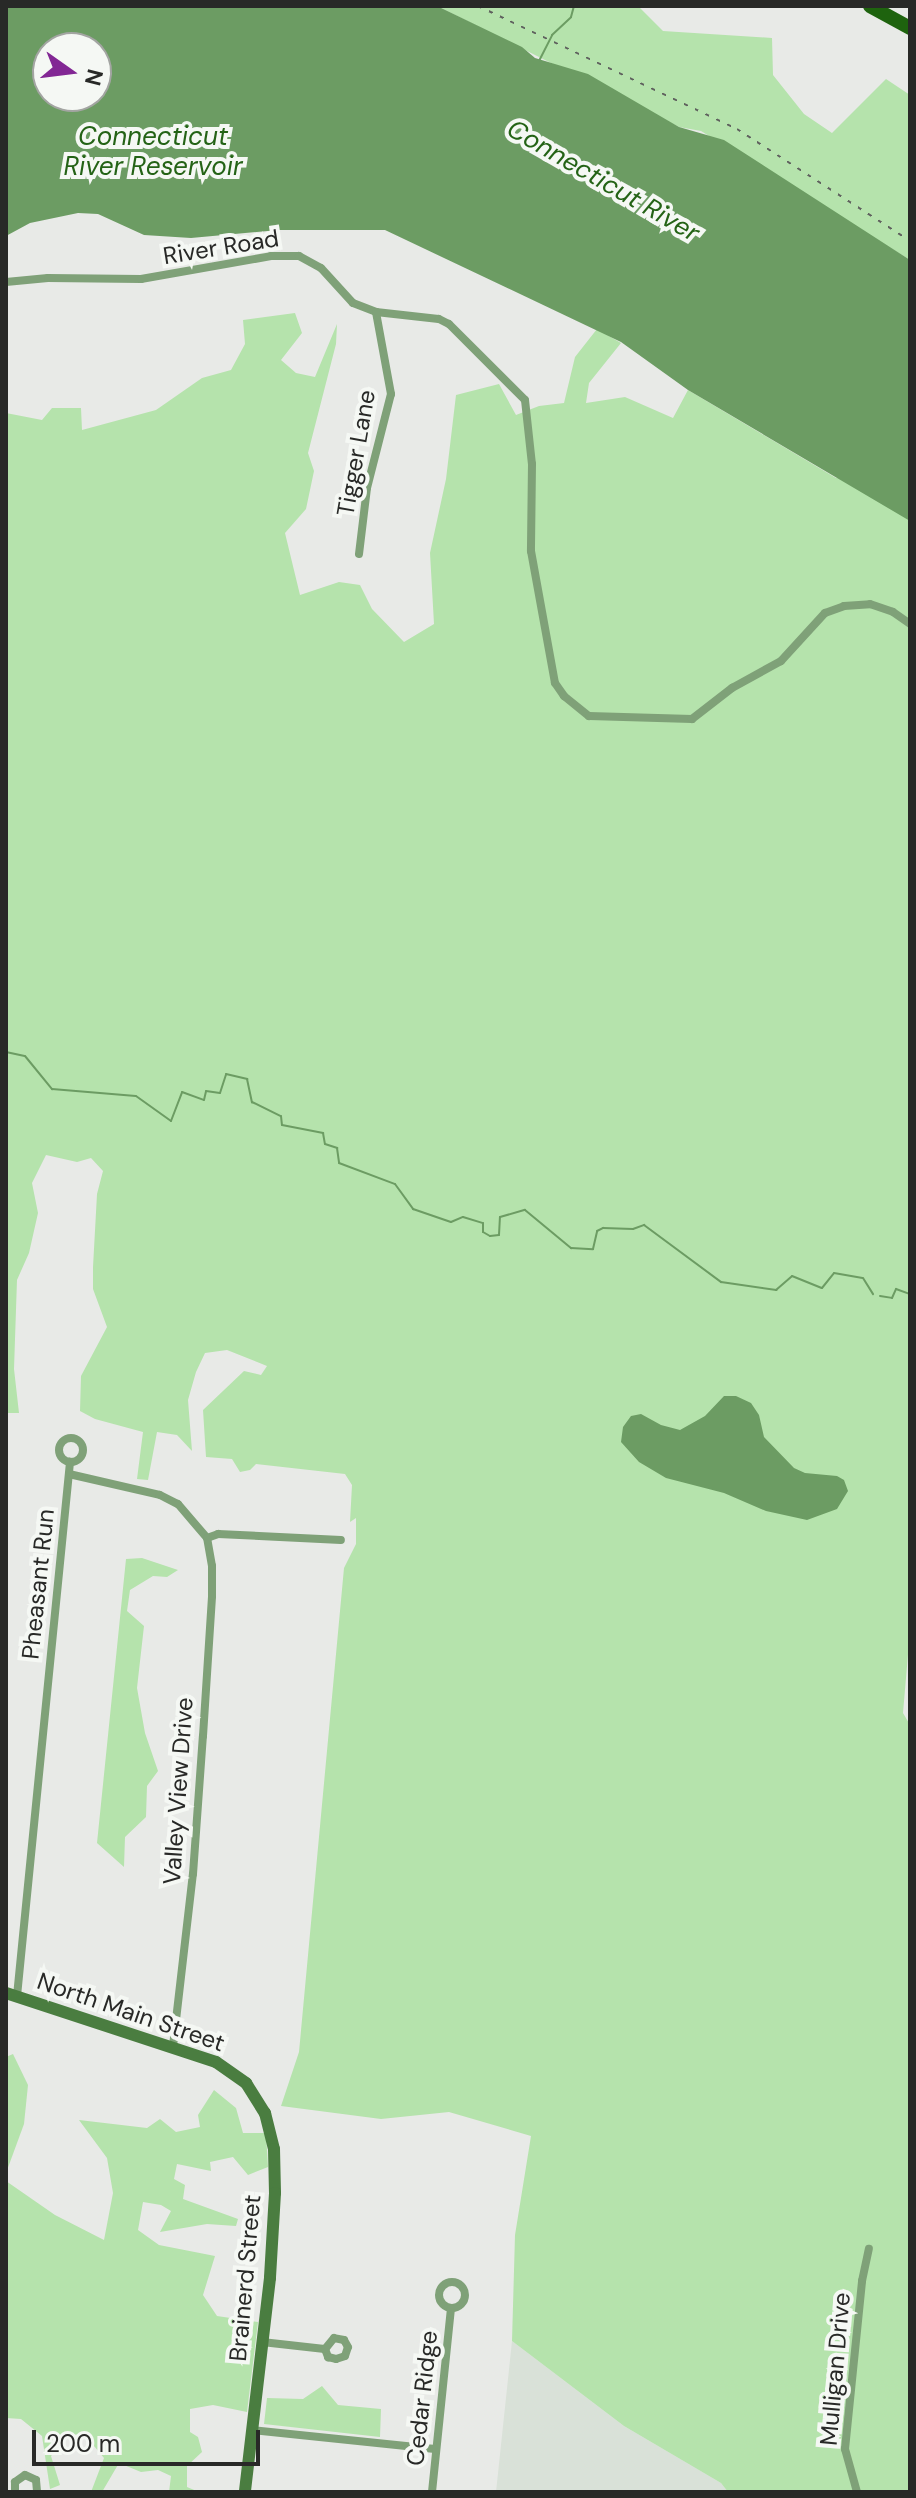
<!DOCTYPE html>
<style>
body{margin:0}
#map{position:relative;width:916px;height:2498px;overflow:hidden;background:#e8eae7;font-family:"DM Sans",sans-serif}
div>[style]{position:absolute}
.built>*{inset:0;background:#d9e1d8}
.green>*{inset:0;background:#b5e3ac}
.water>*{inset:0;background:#6c9c63}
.stream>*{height:2px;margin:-1px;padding:0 1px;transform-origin:1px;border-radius:1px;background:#6c9c63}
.street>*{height:8px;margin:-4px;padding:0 4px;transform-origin:4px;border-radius:4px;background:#7fa178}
.street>.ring{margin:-4px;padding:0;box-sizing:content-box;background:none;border:8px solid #7fa178;border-radius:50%}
.secondary>*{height:12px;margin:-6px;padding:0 6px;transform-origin:6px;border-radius:6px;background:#4a7d40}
.primary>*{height:14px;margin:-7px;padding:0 7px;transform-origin:7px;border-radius:7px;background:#1e630e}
.rail>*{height:2px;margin-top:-1px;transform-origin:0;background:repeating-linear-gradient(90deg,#5f615e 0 4px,transparent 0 12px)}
span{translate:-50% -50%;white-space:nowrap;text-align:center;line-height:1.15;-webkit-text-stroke:8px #f5f8f4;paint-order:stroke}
.street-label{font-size:24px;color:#282927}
.water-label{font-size:26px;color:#246316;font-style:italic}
.frame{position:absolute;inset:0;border:8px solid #282927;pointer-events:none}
.north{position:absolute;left:32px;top:32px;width:80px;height:80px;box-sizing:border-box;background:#f5f8f4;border:2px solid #a3a5a2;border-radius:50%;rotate:104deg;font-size:22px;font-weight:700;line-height:32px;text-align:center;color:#282927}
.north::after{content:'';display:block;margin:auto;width:28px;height:36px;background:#822794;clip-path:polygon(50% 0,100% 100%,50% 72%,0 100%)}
.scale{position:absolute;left:32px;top:2430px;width:228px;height:36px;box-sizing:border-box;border:4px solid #282927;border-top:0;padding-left:10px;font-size:24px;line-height:28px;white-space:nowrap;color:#282927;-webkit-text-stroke:6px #f5f8f4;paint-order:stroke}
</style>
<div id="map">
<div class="built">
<i style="clip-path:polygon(512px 2341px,624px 2426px,721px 2483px,728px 2492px,496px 2492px)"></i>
</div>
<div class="green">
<i style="clip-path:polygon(437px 6px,638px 6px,663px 31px,772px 38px,773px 75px,804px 114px,832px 133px,886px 79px,910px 95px,910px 260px,701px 131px,679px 127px)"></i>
<i style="clip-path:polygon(295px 313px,302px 333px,281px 360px,296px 373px,315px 377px,337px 324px,336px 344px,308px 453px,314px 471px,306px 509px,285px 533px,300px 595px,339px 582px,360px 585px,372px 609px,404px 642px,434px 624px,430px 553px,446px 479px,456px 395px,499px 384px,516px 415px,539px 406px,564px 403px,575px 357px,597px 329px,621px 343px,589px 383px,586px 403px,625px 397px,673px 418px,688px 390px,836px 478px,910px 482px,910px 1631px,903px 1713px,910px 1725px,910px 2492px,728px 2492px,721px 2483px,624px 2426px,512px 2341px,515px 2235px,531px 2136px,449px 2112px,381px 2119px,281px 2106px,299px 2052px,344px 1568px,356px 1544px,356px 1518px,350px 1522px,352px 1485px,345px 1474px,256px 1464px,250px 1470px,240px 1472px,232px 1459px,206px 1457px,203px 1410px,244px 1371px,261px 1375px,267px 1366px,227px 1350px,205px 1353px,196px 1372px,188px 1400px,192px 1451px,177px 1435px,157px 1432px,148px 1480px,137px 1479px,143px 1432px,95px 1419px,80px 1411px,81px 1376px,107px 1327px,93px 1289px,93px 1267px,97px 1194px,103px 1171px,91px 1158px,77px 1162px,46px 1155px,32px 1183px,38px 1213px,29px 1253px,17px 1280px,14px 1369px,19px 1413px,6px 1413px,6px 413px,42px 420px,52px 408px,81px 408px,82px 430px,156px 410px,202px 378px,231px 370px,245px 344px,243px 320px)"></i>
<i style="clip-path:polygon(142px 1558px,178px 1570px,167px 1577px,153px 1576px,130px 1590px,127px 1611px,144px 1626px,137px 1688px,145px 1733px,158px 1771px,147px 1786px,146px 1817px,125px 1837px,124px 1867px,97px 1843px,126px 1559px)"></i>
<i style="clip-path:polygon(13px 2054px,28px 2085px,24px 2124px,6px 2173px,6px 2057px)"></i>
<i style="clip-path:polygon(214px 2090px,236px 2108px,243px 2133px,266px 2133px,268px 2167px,248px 2175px,233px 2157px,210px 2162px,211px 2171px,177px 2164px,174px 2179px,185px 2185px,183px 2199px,238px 2219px,236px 2226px,207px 2224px,160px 2232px,171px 2211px,161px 2205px,143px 2202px,138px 2230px,159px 2245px,215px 2256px,203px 2295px,217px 2316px,258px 2322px,247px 2412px,213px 2405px,190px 2409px,190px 2432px,198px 2437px,202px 2452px,187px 2466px,187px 2487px,199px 2492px,169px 2492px,171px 2476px,158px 2470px,141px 2472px,119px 2463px,102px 2492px,91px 2492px,104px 2458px,84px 2434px,70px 2435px,51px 2456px,60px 2485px,50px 2489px,42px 2436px,21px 2419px,6px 2418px,6px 2181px,55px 2215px,104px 2240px,113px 2193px,107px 2158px,79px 2120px,147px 2128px,160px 2119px,176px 2132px,200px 2127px,198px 2115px)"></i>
<i style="clip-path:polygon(322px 2386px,338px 2405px,381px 2409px,380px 2437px,264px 2424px,267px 2398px,303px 2399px)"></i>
</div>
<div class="water">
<i style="clip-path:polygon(evenodd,6px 6px,437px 6px,522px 47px,535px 58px,588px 74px,679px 127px,724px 140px,910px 260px,910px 521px,688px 390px,621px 342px,385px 230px,279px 230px,191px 238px,144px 235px,98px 214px,78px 213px,30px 223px,6px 236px,6px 6px,48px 48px,96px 48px,96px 96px,48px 96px,48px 48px)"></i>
<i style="clip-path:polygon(724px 1396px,736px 1396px,751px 1403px,759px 1415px,764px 1437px,794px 1468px,805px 1473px,837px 1476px,844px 1480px,848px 1491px,837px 1509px,807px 1520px,766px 1511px,724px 1493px,666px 1478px,639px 1462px,621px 1442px,623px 1427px,631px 1416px,641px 1414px,661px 1425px,680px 1430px,705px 1416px)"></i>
</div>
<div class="stream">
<i style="left:539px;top:61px;width:29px;rotate:-63deg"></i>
<i style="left:552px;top:35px;width:26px;rotate:-43deg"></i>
<i style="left:571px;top:17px;width:11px;rotate:-75deg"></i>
<i style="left:6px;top:1052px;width:19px;rotate:12deg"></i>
<i style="left:25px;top:1056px;width:43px;rotate:50.7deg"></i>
<i style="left:52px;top:1089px;width:84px;rotate:4.8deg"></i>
<i style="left:136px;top:1096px;width:43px;rotate:35.5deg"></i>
<i style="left:171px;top:1121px;width:31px;rotate:-69deg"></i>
<i style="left:182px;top:1092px;width:23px;rotate:20deg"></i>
<i style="left:204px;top:1100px;width:9px;rotate:-77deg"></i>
<i style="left:206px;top:1091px;width:14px;rotate:8deg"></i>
<i style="left:220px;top:1093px;width:20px;rotate:-72deg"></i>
<i style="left:226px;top:1074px;width:22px;rotate:13deg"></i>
<i style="left:247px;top:1079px;width:24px;rotate:78deg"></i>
<i style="left:252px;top:1102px;width:32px;rotate:26deg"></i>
<i style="left:281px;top:1116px;width:9px;rotate:84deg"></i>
<i style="left:282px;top:1125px;width:42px;rotate:11deg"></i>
<i style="left:323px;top:1133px;width:11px;rotate:80deg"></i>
<i style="left:325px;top:1144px;width:13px;rotate:18deg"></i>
<i style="left:337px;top:1148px;width:15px;rotate:82deg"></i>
<i style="left:339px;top:1163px;width:60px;rotate:20.6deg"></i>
<i style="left:395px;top:1184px;width:31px;rotate:54deg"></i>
<i style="left:413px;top:1209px;width:40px;rotate:18.9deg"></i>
<i style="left:451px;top:1222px;width:13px;rotate:-23deg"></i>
<i style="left:463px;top:1217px;width:21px;rotate:17deg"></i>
<i style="left:483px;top:1223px;width:9px;rotate:90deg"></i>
<i style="left:483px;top:1232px;width:8px;rotate:30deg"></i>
<i style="left:490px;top:1236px;width:9px;rotate:-6deg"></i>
<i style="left:499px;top:1235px;width:18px;rotate:-87deg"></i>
<i style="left:500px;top:1217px;width:26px;rotate:-16deg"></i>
<i style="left:525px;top:1210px;width:60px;rotate:39.6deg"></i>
<i style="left:571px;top:1248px;width:22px;rotate:3deg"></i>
<i style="left:593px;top:1249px;width:18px;rotate:-77deg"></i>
<i style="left:597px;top:1231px;width:7px;rotate:-27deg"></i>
<i style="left:603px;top:1228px;width:30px;rotate:2deg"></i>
<i style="left:633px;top:1229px;width:12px;rotate:-20deg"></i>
<i style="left:644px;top:1225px;width:96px;rotate:36.5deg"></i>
<i style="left:721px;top:1282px;width:56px;rotate:8.3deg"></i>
<i style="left:776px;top:1290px;width:21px;rotate:-41deg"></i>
<i style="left:792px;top:1276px;width:32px;rotate:22deg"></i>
<i style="left:822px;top:1288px;width:19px;rotate:-51deg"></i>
<i style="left:834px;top:1273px;width:29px;rotate:10deg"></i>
<i style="left:863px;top:1278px;width:19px;rotate:58deg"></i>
<i style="left:880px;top:1296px;width:12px;rotate:9deg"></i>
<i style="left:892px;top:1298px;width:10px;rotate:-66deg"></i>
<i style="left:896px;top:1289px;width:15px;rotate:20deg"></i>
</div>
<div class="street">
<i style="left:6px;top:282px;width:42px;rotate:-5.4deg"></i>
<i style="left:48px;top:278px;width:93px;rotate:0.6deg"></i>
<i style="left:141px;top:279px;width:132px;rotate:-10deg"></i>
<i style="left:271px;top:256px;width:28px"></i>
<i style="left:299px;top:256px;width:25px;rotate:29deg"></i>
<i style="left:321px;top:268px;width:47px;rotate:47.6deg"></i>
<i style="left:353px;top:303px;width:25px;rotate:21deg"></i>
<i style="left:376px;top:312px;width:63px;rotate:6.3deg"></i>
<i style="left:439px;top:319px;width:11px;rotate:27deg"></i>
<i style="left:449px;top:324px;width:107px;rotate:45deg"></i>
<i style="left:525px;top:400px;width:64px;rotate:83.8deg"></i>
<i style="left:532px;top:464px;width:87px;rotate:90.7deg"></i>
<i style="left:531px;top:551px;width:134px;rotate:79.7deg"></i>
<i style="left:555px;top:683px;width:16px;rotate:55deg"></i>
<i style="left:564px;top:696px;width:32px;rotate:39deg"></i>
<i style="left:589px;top:716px;width:103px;rotate:1.7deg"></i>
<i style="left:692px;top:719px;width:51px;rotate:-37.8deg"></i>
<i style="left:732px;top:688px;width:56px;rotate:-28.9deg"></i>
<i style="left:781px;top:661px;width:65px;rotate:-47.5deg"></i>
<i style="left:825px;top:613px;width:20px;rotate:-20deg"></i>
<i style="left:844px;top:606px;width:26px;rotate:-4deg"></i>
<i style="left:870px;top:604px;width:24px;rotate:19deg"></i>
<i style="left:893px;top:612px;width:21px;rotate:35deg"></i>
<i style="left:359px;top:554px;width:66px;rotate:-83.1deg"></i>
<i style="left:367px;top:488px;width:97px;rotate:-75.7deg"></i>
<i style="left:391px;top:394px;width:83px;rotate:-100.4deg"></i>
<i class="ring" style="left:59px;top:1438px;width:16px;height:16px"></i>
<i style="left:69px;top:1474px;width:93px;rotate:13deg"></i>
<i style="left:160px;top:1495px;width:20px;rotate:27deg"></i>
<i style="left:178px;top:1504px;width:45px;rotate:49.5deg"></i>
<i style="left:207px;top:1538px;width:12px;rotate:-20deg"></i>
<i style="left:218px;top:1534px;width:123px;rotate:2.8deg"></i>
<i style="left:17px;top:1996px;width:537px;rotate:-84.33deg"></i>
<i style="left:173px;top:2046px;width:173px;rotate:-83.4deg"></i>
<i style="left:193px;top:1874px;width:138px;rotate:-85.9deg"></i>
<i style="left:203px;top:1736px;width:140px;rotate:-86.3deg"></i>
<i style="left:212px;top:1596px;width:30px;rotate:-90deg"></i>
<i style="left:212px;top:1566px;width:28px;rotate:-100deg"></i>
<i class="ring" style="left:439px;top:2282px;width:18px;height:18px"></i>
<i style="left:262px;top:2342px;width:63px;rotate:6.3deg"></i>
<i style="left:325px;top:2349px;width:9px;rotate:69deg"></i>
<i style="left:328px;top:2357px;width:8px;rotate:14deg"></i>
<i style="left:336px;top:2359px;width:9px;rotate:-18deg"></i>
<i style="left:345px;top:2356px;width:9px;rotate:-72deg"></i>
<i style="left:348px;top:2347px;width:8px;rotate:-120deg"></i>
<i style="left:344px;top:2340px;width:10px;rotate:-169deg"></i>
<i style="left:334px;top:2338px;width:14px;rotate:129deg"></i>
<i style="left:251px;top:2430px;width:185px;rotate:5.9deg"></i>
<i style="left:15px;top:2492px;width:10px;rotate:-90deg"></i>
<i style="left:15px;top:2482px;width:12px;rotate:-35deg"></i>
<i style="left:25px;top:2475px;width:12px;rotate:24deg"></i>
<i style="left:36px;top:2480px;width:12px;rotate:85deg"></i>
<i style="left:432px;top:2492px;width:184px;rotate:-84.1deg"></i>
<i style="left:857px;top:2492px;width:45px;rotate:-105.6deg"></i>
<i style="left:845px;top:2449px;width:169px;rotate:-84.2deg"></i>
<i style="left:862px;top:2281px;width:33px;rotate:-78deg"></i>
</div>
<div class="secondary">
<i style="left:6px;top:1993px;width:221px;rotate:18.2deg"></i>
<i style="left:216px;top:2062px;width:37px;rotate:35deg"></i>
<i style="left:246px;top:2083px;width:36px;rotate:58deg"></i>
<i style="left:265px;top:2113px;width:37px;rotate:76deg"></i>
<i style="left:274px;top:2149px;width:44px;rotate:88.7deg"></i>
<i style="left:275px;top:2193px;width:85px;rotate:93.4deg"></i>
<i style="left:270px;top:2278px;width:215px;rotate:96.7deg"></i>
</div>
<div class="primary">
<i style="left:870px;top:6px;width:46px;rotate:28.8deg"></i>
</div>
<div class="rail">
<i style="left:478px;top:6px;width:287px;rotate:25.4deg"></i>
<i style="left:737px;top:129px;width:206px;rotate:32.9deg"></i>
</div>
<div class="street-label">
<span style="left:221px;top:247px;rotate:-9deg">River Road</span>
<span style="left:356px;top:453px;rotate:-80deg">Tigger Lane</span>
<span style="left:38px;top:1584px;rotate:-84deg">Pheasant Run</span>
<span style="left:178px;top:1791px;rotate:-86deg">Valley View Drive</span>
<span style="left:131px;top:2012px;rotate:19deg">North Main Street</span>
<span style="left:245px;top:2278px;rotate:-85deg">Brainerd Street</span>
<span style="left:835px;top:2369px;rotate:-85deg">Mulligan Drive</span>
<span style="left:422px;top:2398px;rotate:-84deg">Cedar Ridge</span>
</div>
<div class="water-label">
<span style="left:153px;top:152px">Connecticut<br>River Reservoir</span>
<span style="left:603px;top:181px;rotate:30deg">Connecticut River</span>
</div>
<div class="frame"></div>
<div class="north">N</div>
<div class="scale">200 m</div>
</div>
